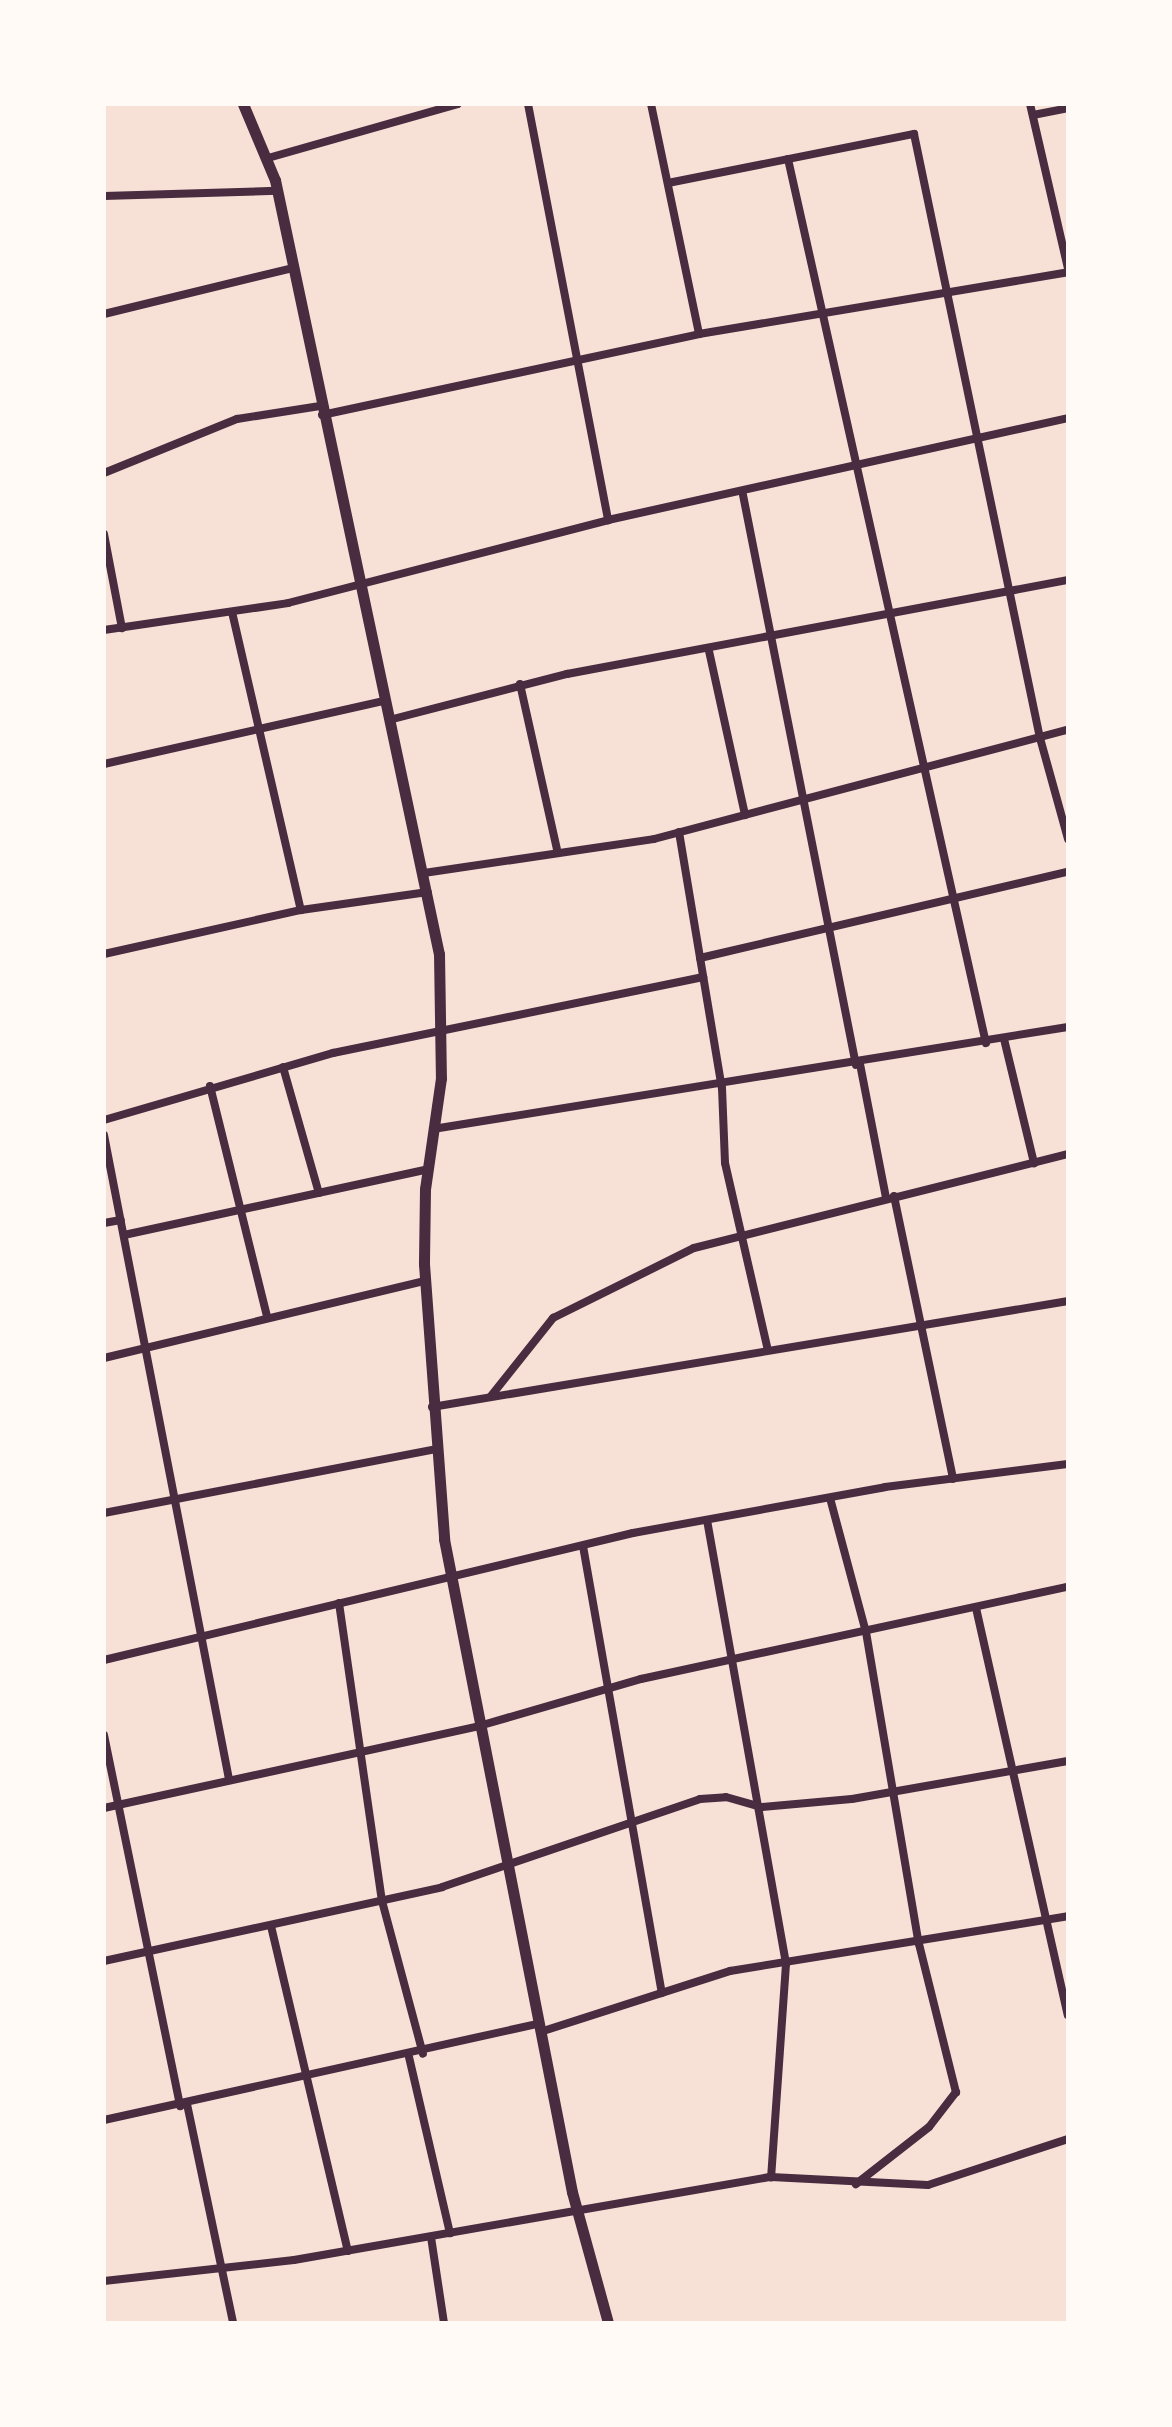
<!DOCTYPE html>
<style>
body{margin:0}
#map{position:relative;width:1172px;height:2427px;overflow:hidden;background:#f7e1d7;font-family:Bitter,serif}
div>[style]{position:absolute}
.minor>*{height:8px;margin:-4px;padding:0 4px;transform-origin:4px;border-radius:4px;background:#4a2c40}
.tertiary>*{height:11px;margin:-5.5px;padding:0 5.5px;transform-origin:5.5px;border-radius:5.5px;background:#4a2c40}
span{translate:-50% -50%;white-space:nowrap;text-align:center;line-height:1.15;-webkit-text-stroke:6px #fffaf5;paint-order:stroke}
.frame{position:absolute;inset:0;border:106px solid #fffaf5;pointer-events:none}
</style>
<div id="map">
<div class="minor">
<i style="left:528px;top:104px;width:424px;rotate:79.1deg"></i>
<i style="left:651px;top:104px;width:235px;rotate:78.2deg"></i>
<i style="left:1030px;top:104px;width:168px;rotate:77deg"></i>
<i style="left:1033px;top:115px;width:36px;rotate:-11deg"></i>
<i style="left:268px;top:158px;width:197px;rotate:-15.9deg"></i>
<i style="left:788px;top:159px;width:906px;rotate:77.38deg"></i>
<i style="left:668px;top:183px;width:251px;rotate:-11.3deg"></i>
<i style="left:914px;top:134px;width:617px;rotate:78.22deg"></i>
<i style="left:1040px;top:738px;width:105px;rotate:74.5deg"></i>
<i style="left:104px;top:196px;width:173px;rotate:-1.7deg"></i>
<i style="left:104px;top:314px;width:194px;rotate:-13.7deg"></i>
<i style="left:322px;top:415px;width:386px;rotate:-12.1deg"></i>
<i style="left:699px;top:334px;width:374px;rotate:-9.5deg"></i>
<i style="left:104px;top:473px;width:144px;rotate:-22.1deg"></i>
<i style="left:237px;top:419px;width:84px;rotate:-8.9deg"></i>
<i style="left:743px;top:495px;width:581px;rotate:78.79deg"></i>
<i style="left:104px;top:534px;width:96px;rotate:79.2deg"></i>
<i style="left:232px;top:612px;width:306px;rotate:77deg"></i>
<i style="left:104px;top:630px;width:186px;rotate:-8.3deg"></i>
<i style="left:288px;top:603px;width:331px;rotate:-14.5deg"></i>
<i style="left:608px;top:520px;width:471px;rotate:-12.5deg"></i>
<i style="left:709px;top:651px;width:168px;rotate:77.6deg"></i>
<i style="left:520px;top:684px;width:169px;rotate:77.4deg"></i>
<i style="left:389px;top:720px;width:184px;rotate:-14.5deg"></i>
<i style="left:567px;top:674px;width:510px;rotate:-10.63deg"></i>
<i style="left:104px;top:764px;width:287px;rotate:-12.7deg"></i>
<i style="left:679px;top:832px;width:260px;rotate:80.5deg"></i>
<i style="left:722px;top:1088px;width:75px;rotate:87.7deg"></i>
<i style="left:725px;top:1163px;width:189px;rotate:77.1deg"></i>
<i style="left:424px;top:873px;width:232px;rotate:-8.4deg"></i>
<i style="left:654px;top:839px;width:428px;rotate:-14.8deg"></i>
<i style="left:104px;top:954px;width:202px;rotate:-12.6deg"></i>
<i style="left:301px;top:910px;width:128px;rotate:-8.1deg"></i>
<i style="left:700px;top:958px;width:378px;rotate:-13.2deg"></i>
<i style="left:1004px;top:1039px;width:128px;rotate:76.4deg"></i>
<i style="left:860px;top:1064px;width:136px;rotate:79deg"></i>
<i style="left:283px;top:1067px;width:131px;rotate:74.1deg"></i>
<i style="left:210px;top:1086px;width:238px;rotate:76.1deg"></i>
<i style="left:104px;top:1120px;width:239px;rotate:-16.3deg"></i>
<i style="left:333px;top:1053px;width:378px;rotate:-11.6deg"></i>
<i style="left:433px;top:1129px;width:643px;rotate:-9.13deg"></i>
<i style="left:104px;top:1135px;width:656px;rotate:79.02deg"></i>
<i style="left:894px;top:1196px;width:289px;rotate:78.2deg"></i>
<i style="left:104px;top:1223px;width:17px;rotate:-10deg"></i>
<i style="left:124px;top:1235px;width:311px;rotate:-12.2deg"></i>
<i style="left:104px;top:1358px;width:330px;rotate:-13.5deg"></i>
<i style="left:491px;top:1396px;width:100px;rotate:-51.5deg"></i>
<i style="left:553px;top:1318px;width:157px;rotate:-26.4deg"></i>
<i style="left:694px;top:1248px;width:386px;rotate:-14.1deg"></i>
<i style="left:432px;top:1407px;width:645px;rotate:-9.46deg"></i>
<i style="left:830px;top:1498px;width:139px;rotate:75deg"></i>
<i style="left:866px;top:1632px;width:316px;rotate:80.4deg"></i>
<i style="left:919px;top:1944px;width:153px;rotate:76deg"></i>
<i style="left:956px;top:2092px;width:44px;rotate:127.6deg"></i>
<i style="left:929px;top:2127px;width:93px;rotate:142deg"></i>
<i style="left:104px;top:1513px;width:338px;rotate:-10.9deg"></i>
<i style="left:707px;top:1520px;width:451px;rotate:79.9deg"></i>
<i style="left:786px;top:1964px;width:214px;rotate:94deg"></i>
<i style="left:583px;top:1546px;width:454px;rotate:80deg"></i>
<i style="left:339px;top:1603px;width:301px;rotate:81.8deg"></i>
<i style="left:382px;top:1901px;width:158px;rotate:75deg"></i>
<i style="left:976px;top:1608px;width:417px;rotate:77.3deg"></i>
<i style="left:104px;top:1660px;width:544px;rotate:-13.5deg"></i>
<i style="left:633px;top:1533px;width:256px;rotate:-10.3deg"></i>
<i style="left:885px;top:1487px;width:184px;rotate:-7.2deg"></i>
<i style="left:104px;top:1735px;width:379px;rotate:78.4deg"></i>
<i style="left:104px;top:1808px;width:384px;rotate:-12.3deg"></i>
<i style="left:479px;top:1726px;width:169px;rotate:-16.2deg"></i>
<i style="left:641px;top:1679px;width:437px;rotate:-12.2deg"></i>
<i style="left:271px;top:1926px;width:334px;rotate:76.7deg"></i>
<i style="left:104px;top:1961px;width:346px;rotate:-12.3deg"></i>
<i style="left:442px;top:1887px;width:273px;rotate:-18.8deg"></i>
<i style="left:700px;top:1799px;width:26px;rotate:-4deg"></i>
<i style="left:726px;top:1797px;width:37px;rotate:16deg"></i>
<i style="left:762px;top:1807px;width:90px;rotate:-5.1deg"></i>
<i style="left:852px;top:1799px;width:219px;rotate:-10deg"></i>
<i style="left:540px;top:2032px;width:200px;rotate:-17.8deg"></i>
<i style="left:730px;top:1971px;width:342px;rotate:-9.2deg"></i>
<i style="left:409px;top:2057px;width:181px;rotate:76.9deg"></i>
<i style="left:187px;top:2104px;width:224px;rotate:78.1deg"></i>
<i style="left:104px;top:2120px;width:444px;rotate:-12.5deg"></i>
<i style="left:431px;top:2237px;width:87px;rotate:81.4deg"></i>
<i style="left:104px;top:2281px;width:191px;rotate:-6.3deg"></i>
<i style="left:294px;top:2260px;width:484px;rotate:-9.9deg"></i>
<i style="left:771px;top:2177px;width:157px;rotate:2.9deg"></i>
<i style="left:928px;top:2185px;width:147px;rotate:-18.2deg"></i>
</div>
<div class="tertiary">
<i style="left:243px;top:104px;width:82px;rotate:67.2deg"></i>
<i style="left:275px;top:180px;width:791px;rotate:78.04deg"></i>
<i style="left:439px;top:954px;width:124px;rotate:89.1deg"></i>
<i style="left:441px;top:1078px;width:112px;rotate:98.2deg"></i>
<i style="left:425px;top:1189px;width:75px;rotate:90.8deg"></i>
<i style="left:424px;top:1264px;width:276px;rotate:85.8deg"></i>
<i style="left:444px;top:1539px;width:665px;rotate:78.91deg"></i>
<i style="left:572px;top:2192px;width:136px;rotate:74.6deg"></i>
</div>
<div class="frame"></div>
</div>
